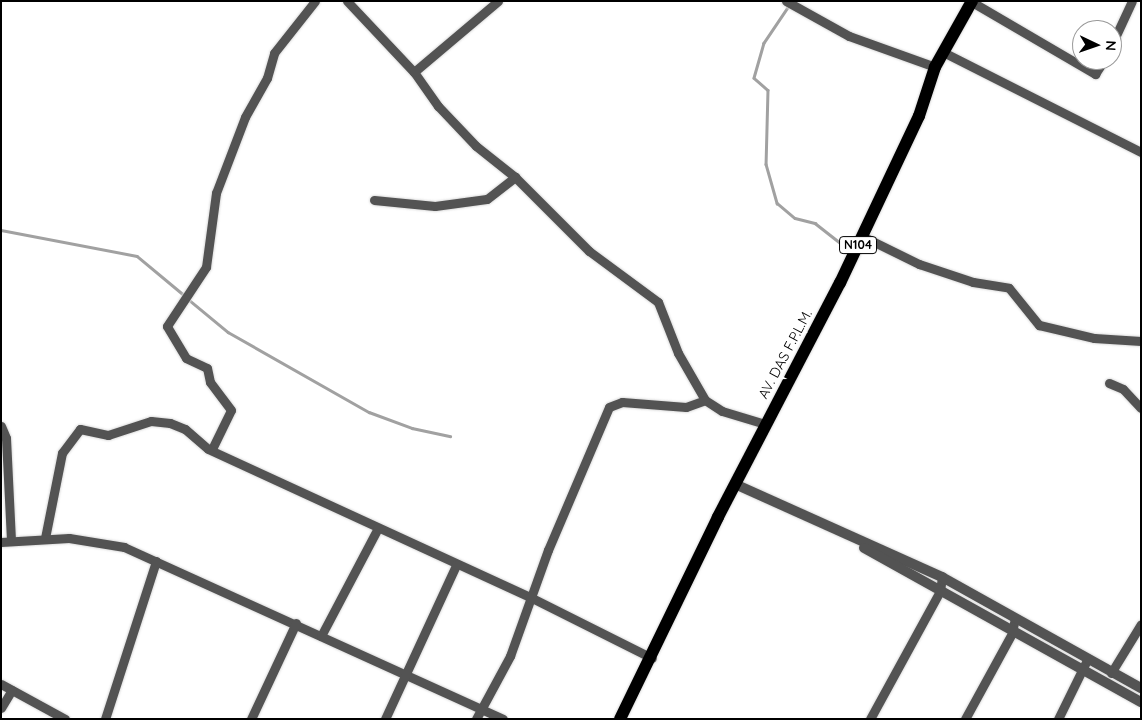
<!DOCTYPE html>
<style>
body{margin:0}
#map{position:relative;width:1142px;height:720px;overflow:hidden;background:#fff;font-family:Quicksand,sans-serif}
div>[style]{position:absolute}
.stream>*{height:2.5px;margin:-1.25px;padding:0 1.25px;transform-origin:1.25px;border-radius:1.25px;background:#a1a1a1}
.roads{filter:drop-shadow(0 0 1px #dbdbdb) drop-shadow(0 0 1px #dbdbdb)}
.minor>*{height:9px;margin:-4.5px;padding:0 4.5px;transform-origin:4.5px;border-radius:4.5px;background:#535353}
.tertiary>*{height:10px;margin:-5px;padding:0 5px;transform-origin:5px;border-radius:5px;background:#535353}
.primary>*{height:12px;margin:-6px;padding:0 6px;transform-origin:6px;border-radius:6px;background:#000}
span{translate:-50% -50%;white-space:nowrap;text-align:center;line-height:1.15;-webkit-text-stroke:5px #fff;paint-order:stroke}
.shield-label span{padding:1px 4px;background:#fff;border:1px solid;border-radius:4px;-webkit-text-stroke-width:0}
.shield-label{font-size:12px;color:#000;font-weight:700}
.street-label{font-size:14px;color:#000}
.frame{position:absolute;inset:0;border:2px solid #000;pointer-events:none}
.north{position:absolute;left:1072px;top:20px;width:50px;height:50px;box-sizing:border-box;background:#fff;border:1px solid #999;border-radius:50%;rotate:93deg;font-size:14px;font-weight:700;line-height:20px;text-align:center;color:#000}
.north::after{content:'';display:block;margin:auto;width:18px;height:22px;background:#000;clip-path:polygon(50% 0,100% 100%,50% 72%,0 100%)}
</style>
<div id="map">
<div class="stream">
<i style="left:789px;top:6px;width:45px;rotate:124deg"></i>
<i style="left:764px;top:43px;width:36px;rotate:106deg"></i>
<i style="left:754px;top:78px;width:18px;rotate:41deg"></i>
<i style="left:768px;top:90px;width:74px;rotate:91.5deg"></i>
<i style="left:766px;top:164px;width:41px;rotate:74.2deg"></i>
<i style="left:777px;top:203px;width:23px;rotate:40deg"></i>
<i style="left:795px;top:218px;width:21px;rotate:14deg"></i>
<i style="left:815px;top:223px;width:42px;rotate:38.2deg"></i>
<i style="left:1px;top:230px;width:138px;rotate:10.8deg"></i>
<i style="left:137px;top:256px;width:61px;rotate:39.7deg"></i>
<i style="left:188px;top:299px;width:52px;rotate:39.5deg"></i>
<i style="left:228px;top:332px;width:162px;rotate:29.6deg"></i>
<i style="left:369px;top:412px;width:46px;rotate:20.4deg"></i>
<i style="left:412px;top:428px;width:39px;rotate:12deg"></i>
</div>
<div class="roads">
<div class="minor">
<i style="left:347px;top:1px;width:98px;rotate:46.7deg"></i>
<i style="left:414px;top:72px;width:42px;rotate:54.8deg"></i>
<i style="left:438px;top:106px;width:55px;rotate:46.5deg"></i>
<i style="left:476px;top:146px;width:50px;rotate:38.5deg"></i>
<i style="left:515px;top:177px;width:105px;rotate:45deg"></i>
<i style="left:589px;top:251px;width:86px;rotate:36.5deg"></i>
<i style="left:658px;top:302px;width:55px;rotate:68.6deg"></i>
<i style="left:678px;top:353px;width:54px;rotate:60.1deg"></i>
<i style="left:705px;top:400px;width:20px;rotate:33deg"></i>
<i style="left:722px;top:411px;width:45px;rotate:16.8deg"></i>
<i style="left:786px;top:1px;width:72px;rotate:29.1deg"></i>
<i style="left:849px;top:36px;width:91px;rotate:19.8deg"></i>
<i style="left:972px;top:2px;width:143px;rotate:30.3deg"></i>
<i style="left:1095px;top:74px;width:17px;rotate:-57deg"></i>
<i style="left:1112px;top:44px;width:47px;rotate:-65.1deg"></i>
<i style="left:945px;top:53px;width:220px;rotate:26.8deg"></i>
<i style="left:414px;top:72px;width:110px;rotate:-40.2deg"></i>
<i style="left:374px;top:200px;width:61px;rotate:5.6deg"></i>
<i style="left:435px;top:206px;width:52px;rotate:-7.7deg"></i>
<i style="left:487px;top:199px;width:36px;rotate:-38deg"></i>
<i style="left:862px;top:236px;width:64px;rotate:26.2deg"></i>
<i style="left:919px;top:264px;width:57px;rotate:18.4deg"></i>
<i style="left:973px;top:282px;width:36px;rotate:9deg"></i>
<i style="left:1009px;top:288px;width:48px;rotate:51deg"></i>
<i style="left:1039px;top:325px;width:57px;rotate:13.3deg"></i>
<i style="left:1094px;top:338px;width:47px;rotate:3.7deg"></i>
<i style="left:1109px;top:383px;width:15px;rotate:23deg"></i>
<i style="left:1123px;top:389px;width:26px;rotate:47deg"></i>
<i style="left:1px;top:426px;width:13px;rotate:67deg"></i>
<i style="left:6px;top:438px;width:103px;rotate:87.2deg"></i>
<i style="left:212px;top:449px;width:43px;rotate:-64deg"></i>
<i style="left:231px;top:410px;width:35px;rotate:-127deg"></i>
<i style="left:210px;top:382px;width:14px;rotate:-102deg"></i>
<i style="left:207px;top:368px;width:23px;rotate:-155deg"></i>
<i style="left:186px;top:358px;width:37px;rotate:-121deg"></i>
<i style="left:167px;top:326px;width:71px;rotate:-56.5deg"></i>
<i style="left:206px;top:267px;width:75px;rotate:-82.3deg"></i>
<i style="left:216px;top:193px;width:81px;rotate:-69.1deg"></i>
<i style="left:245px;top:117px;width:45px;rotate:-60.6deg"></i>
<i style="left:267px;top:78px;width:26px;rotate:-74deg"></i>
<i style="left:274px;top:53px;width:66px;rotate:-51.7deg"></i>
<i style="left:45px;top:538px;width:87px;rotate:-78.7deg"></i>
<i style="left:62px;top:453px;width:30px;rotate:-53deg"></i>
<i style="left:80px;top:429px;width:29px;rotate:12deg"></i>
<i style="left:108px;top:435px;width:45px;rotate:-18deg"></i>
<i style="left:151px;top:421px;width:19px;rotate:6deg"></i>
<i style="left:170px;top:423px;width:16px;rotate:22deg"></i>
<i style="left:185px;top:429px;width:30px;rotate:41deg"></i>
<i style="left:208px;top:449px;width:357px;rotate:24.7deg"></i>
<i style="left:532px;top:598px;width:134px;rotate:26.6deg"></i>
<i style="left:1px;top:542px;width:68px;rotate:-3.4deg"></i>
<i style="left:69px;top:538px;width:56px;rotate:9.3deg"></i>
<i style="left:124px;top:547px;width:416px;rotate:24.4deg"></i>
<i style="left:321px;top:636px;width:122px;rotate:-62.2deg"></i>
<i style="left:1111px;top:673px;width:57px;rotate:-58.5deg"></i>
<i style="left:1px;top:684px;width:73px;rotate:28.7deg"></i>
<i style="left:1px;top:708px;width:21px;rotate:-59deg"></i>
<i style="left:105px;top:719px;width:166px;rotate:-72.1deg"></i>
<i style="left:251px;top:719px;width:106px;rotate:-64.9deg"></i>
<i style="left:385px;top:719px;width:170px;rotate:-65.2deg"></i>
<i style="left:476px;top:719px;width:72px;rotate:-61.6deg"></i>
<i style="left:510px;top:656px;width:113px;rotate:-70.3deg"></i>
<i style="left:548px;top:550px;width:155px;rotate:-66.9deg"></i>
<i style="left:609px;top:407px;width:14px;rotate:-21deg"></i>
<i style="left:622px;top:402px;width:64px;rotate:4.5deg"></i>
<i style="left:686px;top:407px;width:20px;rotate:-20deg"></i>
<i style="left:870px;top:719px;width:146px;rotate:-61.3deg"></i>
<i style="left:940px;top:591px;width:14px;rotate:-82deg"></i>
<i style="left:965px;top:719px;width:98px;rotate:-61.3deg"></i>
<i style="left:1012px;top:633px;width:15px;rotate:-79deg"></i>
<i style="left:1058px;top:719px;width:66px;rotate:-63.8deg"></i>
</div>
<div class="tertiary">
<i style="left:735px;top:484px;width:227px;rotate:24.2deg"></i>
<i style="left:942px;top:577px;width:228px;rotate:29.2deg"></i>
<i style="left:864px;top:548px;width:317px;rotate:29.1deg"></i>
</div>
<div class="primary">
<i style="left:620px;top:719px;width:225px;rotate:-64.1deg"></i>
<i style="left:718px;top:517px;width:264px;rotate:-62.5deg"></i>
<i style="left:840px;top:283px;width:185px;rotate:-64.7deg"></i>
<i style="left:919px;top:116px;width:52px;rotate:-71.9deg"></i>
<i style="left:935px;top:67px;width:76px;rotate:-60.7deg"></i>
</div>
</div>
<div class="shield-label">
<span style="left:858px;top:245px">N104</span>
</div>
<div class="street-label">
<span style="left:785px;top:354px;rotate:-62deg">AV. DAS F.P.L.M.</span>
</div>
<div class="frame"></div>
<div class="north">N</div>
</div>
